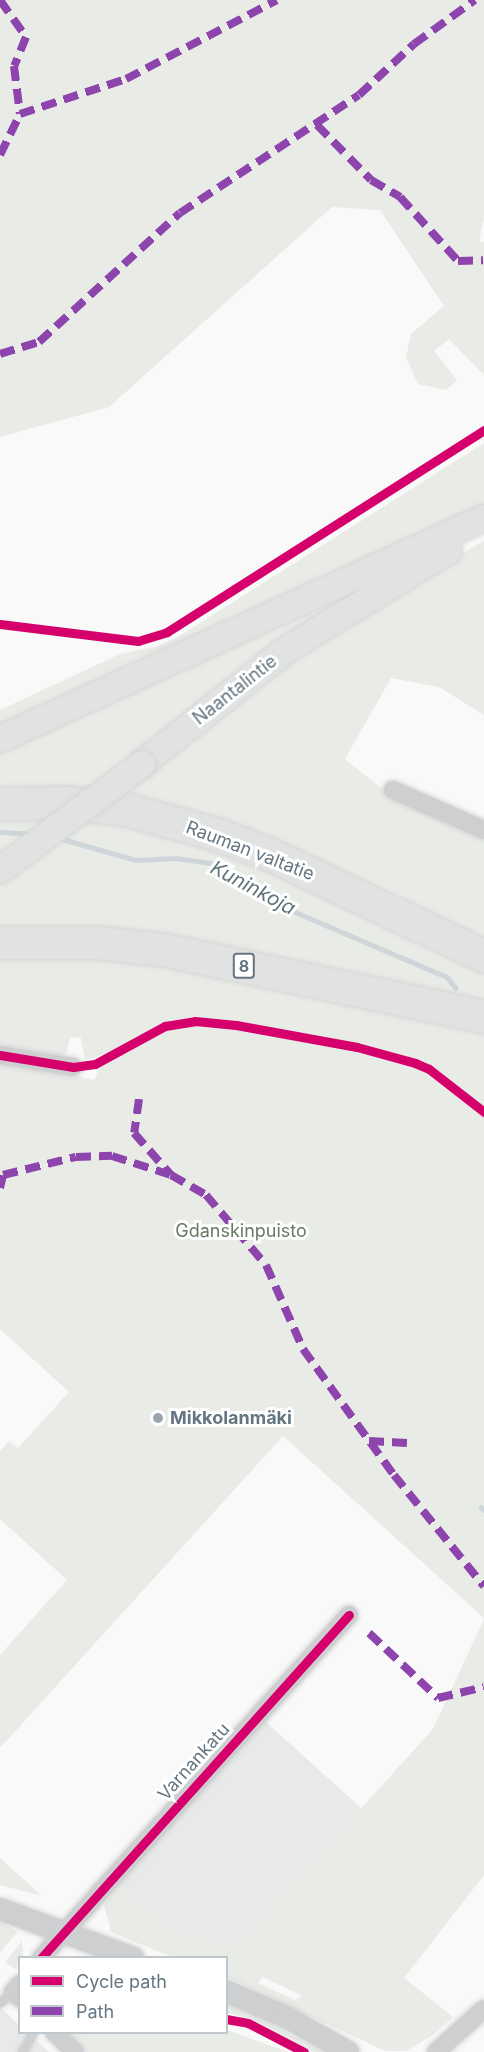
<!DOCTYPE html>
<meta charset="utf-8">
<style>
body{margin:0}
#map{position:relative;width:484px;height:2052px;overflow:hidden;background:#f9f9f9;font-family:Inter,sans-serif}
div>[style]{position:absolute}
.built>*{inset:0;background:#e8e9e9}
.green>*{inset:0;background:#e8ebe6}
.stream>*{height:4.5px;margin:-2.25px;padding:0 2.25px;transform-origin:2.25px;border-radius:2.25px;background:#ced6d9}
.roads{filter:drop-shadow(0 0 2px #d5d6d7) drop-shadow(0 0 2px #d5d6d7)}
.service>*{height:9px;margin:-4.5px;padding:0 4.5px;transform-origin:4.5px;border-radius:4.5px;background:#cecfd0}
.minor>*{height:18px;margin:-9px;padding:0 9px;transform-origin:9px;border-radius:9px;background:#cecfd0}
.tertiary>*{height:22px;margin:-11px;padding:0 11px;transform-origin:11px;border-radius:11px;background:#cecfd0}
.secondary>*{height:26px;margin:-13px;padding:0 13px;transform-origin:13px;border-radius:13px;background:#e1e2e2}
.motorway>*{height:32px;margin:-16px;padding:0 16px;transform-origin:16px;border-radius:16px;background:#e1e2e2}
.bridges{filter:drop-shadow(0 0 2px #d5d6d7) drop-shadow(0 0 2px #d5d6d7)}
.secondary-bridge>*{height:26px;margin:-13px;padding:0 13px;transform-origin:13px;border-radius:13px;background:#e1e2e2}
.quiet>*{height:8px;margin-top:-4px;transform-origin:0;background:repeating-linear-gradient(90deg,#8e44ad 0 15px,transparent 0 23px)}
.cycleway>*{height:9px;margin:-4.5px;padding:0 4.5px;transform-origin:4.5px;border-radius:4.5px;background:#d6006c}
.dots>*{width:16px;height:16px;translate:-50% -50%;box-sizing:border-box;border:3px solid #fff;border-radius:50%}
span{translate:-50% -50%;white-space:nowrap;text-align:center;line-height:1.15;-webkit-text-stroke:6px #fff;paint-order:stroke}
.shield-label span{padding:2px 4px;background:#fff;border:2px solid;border-radius:4px;-webkit-text-stroke-width:0}
.shield-label{font-size:16px;color:#657683;font-weight:700}
.street-label{font-size:18px;color:#657683}
.park-label{font-size:18px;color:#687a64}
.poi-label{font-size:18px;color:#657683;font-weight:700}
.left{translate:0 -50%;text-align:left}
.water-label{font-size:20px;color:#60757c;font-style:italic}
.legend{position:absolute;left:18px;top:1956px;width:210px;height:78px;box-sizing:border-box;background:#fff;border:2px solid #c1c8cd;margin:0;padding:8px 10px;list-style:none;font-size:18px;color:#657683}
.legend li{display:flex;align-items:center;gap:12px;height:30px}
.legend b{width:30px;border:2px solid #c1c8cd}
</style>
<div id="map">
<div class="built">
<i style="clip-path:polygon(266px 1722px,361px 1808px,232px 1951px,163px 1925px,118px 1885px)"></i>
<i style="clip-path:polygon(0 2007px,19px 2025px,20px 2032px,28px 2033px,49px 2052px,0 2052px)"></i>
</div>
<div class="green">
<i style="clip-path:polygon(0 0,484px 0,484px 219px,479px 241px,484px 242px,484px 375px,449px 339px,434px 351px,457px 380px,446px 390px,418px 384px,406px 357px,411px 334px,444px 306px,380px 210px,332px 207px,109px 407px,0 437px)"></i>
<i style="clip-path:polygon(484px 443px,484px 508px,0 727px,0 710px,120px 654px,158px 646px,181px 635px)"></i>
<i style="clip-path:polygon(484px 541px,484px 715px,439px 687px,391px 678px,345px 759px,380px 787px,484px 834px,484px 947px,118px 799px,148px 770px,291px 660px,407px 584px)"></i>
<i style="clip-path:polygon(388px 572px,88px 794px,0 795px,0 746px)"></i>
<i style="clip-path:polygon(70px 809px,0 858px,0 810px)"></i>
<i style="clip-path:polygon(88px 817px,217px 845px,484px 967px,484px 1007px,0 932px,0 879px)"></i>
<i style="clip-path:polygon(0 956px,117px 956px,484px 1030px,484px 1618px,283px 1436px,0 1748px,0 1655px,67px 1580px,0 1519px,0 1451px,9px 1441px,18px 1448px,69px 1392px,0 1329px,0 1060px,94px 1080px,106px 1054px,85px 1060px,81px 1038px,70px 1037px,67px 1052px,58px 1059px,0 1049px)"></i>
<i style="clip-path:polygon(evenodd,484px 1619px,484px 1875px,404px 1978px,453px 2017px,433px 2035px,406px 2051px,385px 2051px,227px 1977px,226px 1958px,172px 1957px,111px 1932px,104px 1905px,118px 1885px,163px 1925px,233px 1950px,433px 1729px,484px 1619px,263px 1977px,298px 1994px,302px 1996px,295px 2000px,258px 1983px,263px 1977px)"></i>
<i style="clip-path:polygon(0 1858px,42px 1896px,0 1885px)"></i>
<i style="clip-path:polygon(0 1921px,17px 1932px,0 1953px)"></i>
<i style="clip-path:polygon(22px 1941px,23px 1957px,20px 1958px,16px 1970px,5px 1962px)"></i>
<i style="clip-path:polygon(226px 2003px,252px 2013px,324px 2052px,311px 2052px,250px 2019px,227px 2013px)"></i>
<i style="clip-path:polygon(227px 2030px,288px 2052px,86px 2052px,66px 2033px)"></i>
</div>
<div class="stream">
<i style="left:0;top:832px;width:33px;rotate:3deg"></i>
<i style="left:59px;top:838px;width:80px;rotate:15.9deg"></i>
<i style="left:136px;top:860px;width:40px;rotate:-2.9deg"></i>
<i style="left:176px;top:858px;width:35px;rotate:8deg"></i>
<i style="left:211px;top:863px;width:41px;rotate:37.1deg"></i>
<i style="left:244px;top:888px;width:22px;rotate:10deg"></i>
<i style="left:266px;top:892px;width:26px;rotate:39deg"></i>
<i style="left:286px;top:908px;width:175px;rotate:23.2deg"></i>
<i style="left:447px;top:977px;width:14px;rotate:51deg"></i>
<i style="left:481px;top:1507px;width:4px;rotate:45deg"></i>
</div>
<div class="roads">
<div class="service">
<i style="left:0;top:2002px;width:16px;rotate:-38deg"></i>
<i style="left:22px;top:2052px;width:23px;rotate:-61deg"></i>
</div>
<div class="minor">
<i style="left:393px;top:790px;width:99px;rotate:23.7deg"></i>
<i style="left:0;top:1055px;width:74px;rotate:9.3deg"></i>
<i style="left:41px;top:1958px;width:461px;rotate:-48.1deg"></i>
<i style="left:20px;top:1984px;width:11px;rotate:131deg"></i>
<i style="left:13px;top:1992px;width:9px;rotate:41deg"></i>
<i style="left:54px;top:2032px;width:29px;rotate:44deg"></i>
<i style="left:436px;top:2052px;width:64px;rotate:-41.9deg"></i>
</div>
<div class="tertiary">
<i style="left:0;top:1909px;width:142px;rotate:20.2deg"></i>
<i style="left:226px;top:1991px;width:68px;rotate:23.5deg"></i>
<i style="left:288px;top:2018px;width:69px;rotate:29.5deg"></i>
</div>
<div class="secondary">
<i style="left:0;top:739px;width:532px;rotate:-24.54deg"></i>
<i style="left:142px;top:764px;width:184px;rotate:-38.4deg"></i>
<i style="left:286px;top:650px;width:191px;rotate:-31.5deg"></i>
</div>
<div class="motorway">
<i style="left:0;top:804px;width:67px;rotate:-0.9deg"></i>
<i style="left:67px;top:803px;width:61px;rotate:6.5deg"></i>
<i style="left:128px;top:810px;width:97px;rotate:15.6deg"></i>
<i style="left:221px;top:836px;width:53px;rotate:20.8deg"></i>
<i style="left:271px;top:855px;width:236px;rotate:25.4deg"></i>
<i style="left:0;top:943px;width:98px"></i>
<i style="left:98px;top:943px;width:66px;rotate:6.1deg"></i>
<i style="left:164px;top:950px;width:327px;rotate:11.8deg"></i>
</div>
</div>
<div class="bridges">
<div class="secondary-bridge">
<i style="left:0;top:870px;width:177px;rotate:-36.7deg"></i>
</div>
</div>
<div class="quiet">
<i style="left:0;top:0;width:45px;rotate:54.9deg"></i>
<i style="left:26px;top:37px;width:31px;rotate:112deg"></i>
<i style="left:14px;top:66px;width:48px;rotate:82.9deg"></i>
<i style="left:317px;top:125px;width:77px;rotate:45.5deg"></i>
<i style="left:371px;top:180px;width:34px;rotate:30deg"></i>
<i style="left:400px;top:197px;width:86px;rotate:47.8deg"></i>
<i style="left:458px;top:261px;width:25px;rotate:-2deg"></i>
<i style="left:0;top:155px;width:46px;rotate:-64deg"></i>
<i style="left:20px;top:114px;width:112px;rotate:-18.3deg"></i>
<i style="left:126px;top:79px;width:170px;rotate:-27.6deg"></i>
<i style="left:0;top:354px;width:41px;rotate:-17.1deg"></i>
<i style="left:39px;top:342px;width:191px;rotate:-42.5deg"></i>
<i style="left:180px;top:213px;width:214px;rotate:-33.4deg"></i>
<i style="left:359px;top:95px;width:75px;rotate:-42.8deg"></i>
<i style="left:414px;top:44px;width:75px;rotate:-35.8deg"></i>
<i style="left:139px;top:1099px;width:34px;rotate:98deg"></i>
<i style="left:134px;top:1133px;width:56px;rotate:48.6deg"></i>
<i style="left:171px;top:1175px;width:40px;rotate:29.7deg"></i>
<i style="left:206px;top:1195px;width:92px;rotate:49.4deg"></i>
<i style="left:266px;top:1265px;width:92px;rotate:66.2deg"></i>
<i style="left:303px;top:1349px;width:155px;rotate:54.2deg"></i>
<i style="left:394px;top:1475px;width:143px;rotate:51deg"></i>
<i style="left:0;top:1188px;width:13px;rotate:-77deg"></i>
<i style="left:3px;top:1175px;width:75px;rotate:-13.9deg"></i>
<i style="left:76px;top:1157px;width:36px;rotate:-2deg"></i>
<i style="left:112px;top:1156px;width:62px;rotate:17.9deg"></i>
<i style="left:369px;top:1441px;width:38px;rotate:3deg"></i>
<i style="left:369px;top:1633px;width:95px;rotate:43.3deg"></i>
<i style="left:438px;top:1698px;width:47px;rotate:-13.4deg"></i>
</div>
<div class="cycleway">
<i style="left:0;top:624px;width:139px;rotate:7deg"></i>
<i style="left:138px;top:641px;width:30px;rotate:-17deg"></i>
<i style="left:167px;top:632px;width:376px;rotate:-32.5deg"></i>
<i style="left:0;top:1055px;width:74px;rotate:9.3deg"></i>
<i style="left:73px;top:1067px;width:22px;rotate:-8deg"></i>
<i style="left:95px;top:1064px;width:80px;rotate:-28.5deg"></i>
<i style="left:165px;top:1026px;width:30px;rotate:-9deg"></i>
<i style="left:195px;top:1021px;width:41px;rotate:5.6deg"></i>
<i style="left:236px;top:1025px;width:123px;rotate:10.3deg"></i>
<i style="left:357px;top:1047px;width:60px;rotate:15.4deg"></i>
<i style="left:415px;top:1063px;width:15px;rotate:23deg"></i>
<i style="left:429px;top:1069px;width:70px;rotate:38deg"></i>
<i style="left:41px;top:1958px;width:461px;rotate:-48.1deg"></i>
<i style="left:226px;top:2019px;width:22px;rotate:10deg"></i>
<i style="left:248px;top:2023px;width:63px;rotate:27.4deg"></i>
</div>
<div class="dots">
<i style="left:158px;top:1418px;background:#99a4ac"></i>
</div>
<div class="shield-label">
<span style="left:244px;top:966px">8</span>
</div>
<div class="street-label">
<span style="left:235px;top:690px;rotate:-38deg">Naantalintie</span>
<span style="left:250px;top:851px;rotate:21deg">Rauman valtatie</span>
<span style="left:194px;top:1762px;rotate:-48deg">Varnankatu</span>
</div>
<div class="park-label">
<span style="left:241px;top:1231px">Gdanskinpuisto</span>
</div>
<div class="poi-label">
<span class="left" style="left:170px;top:1418px">Mikkolanmäki</span>
</div>
<div class="water-label">
<span style="left:253px;top:888px;rotate:28deg">Kuninkoja</span>
</div>
<ul class="legend">
<li><b style="height:8px;background:#d6006c"></b>Cycle path</li>
<li><b style="height:8px;background:#8e44ad"></b>Path</li>
</ul>
</div>
